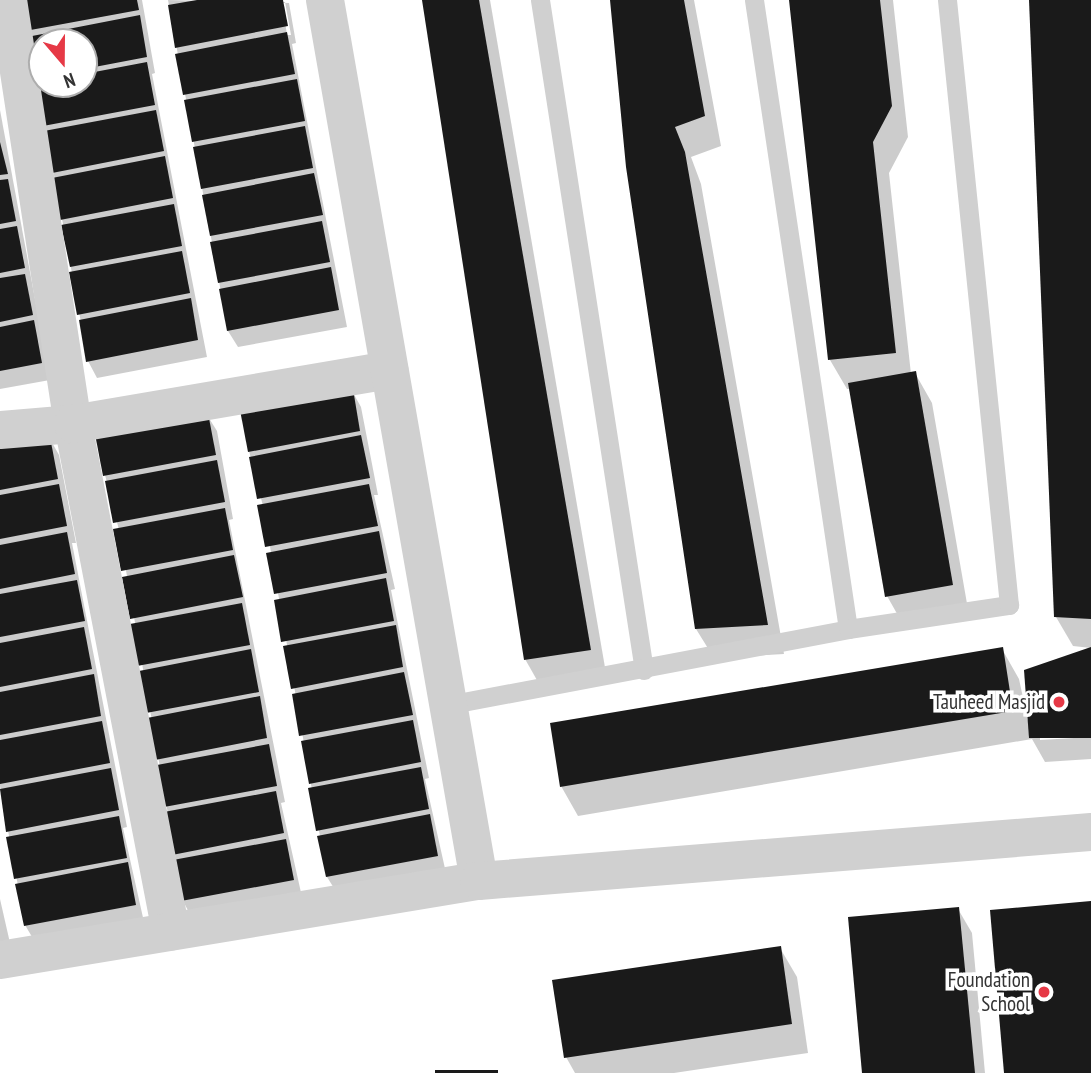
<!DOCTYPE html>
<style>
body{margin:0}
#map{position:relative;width:1091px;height:1073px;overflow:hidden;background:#fff;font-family:"PT Sans Narrow",sans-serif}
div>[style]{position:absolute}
.shadow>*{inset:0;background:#0003}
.building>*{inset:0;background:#1a1a1a}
.service>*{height:19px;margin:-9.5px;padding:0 9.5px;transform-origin:9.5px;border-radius:9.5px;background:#d0d0d0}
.minor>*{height:38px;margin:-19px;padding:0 19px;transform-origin:19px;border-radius:19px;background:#d0d0d0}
.tertiary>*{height:38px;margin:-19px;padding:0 19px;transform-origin:19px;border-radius:19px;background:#d0d0d0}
.dots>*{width:19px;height:19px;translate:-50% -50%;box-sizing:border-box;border:4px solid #fff;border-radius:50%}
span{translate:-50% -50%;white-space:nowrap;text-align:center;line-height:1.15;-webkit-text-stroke:7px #fff;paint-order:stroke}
.poi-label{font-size:21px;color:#333}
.right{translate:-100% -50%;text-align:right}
.north{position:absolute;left:28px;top:28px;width:70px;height:70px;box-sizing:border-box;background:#fff;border:2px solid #adadad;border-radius:50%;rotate:160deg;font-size:19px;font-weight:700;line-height:28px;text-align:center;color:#333}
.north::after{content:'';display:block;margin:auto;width:24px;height:32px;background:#e63946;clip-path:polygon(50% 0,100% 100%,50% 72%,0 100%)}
</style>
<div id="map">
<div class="shadow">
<i style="clip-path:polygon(evenodd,22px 0,142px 0,155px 73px,152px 74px,207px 357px,97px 378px,88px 361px,22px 0,42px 42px,84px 42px,84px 84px,42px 84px,42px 42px)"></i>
<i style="clip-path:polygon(evenodd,168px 0,289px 3px,296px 43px,292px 44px,347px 327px,238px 347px,228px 331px,168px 0,282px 2px,285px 2px,291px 35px,287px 35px,282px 2px)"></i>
<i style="clip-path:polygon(424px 0,490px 0,607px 679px,542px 689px,525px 659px)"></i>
<i style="clip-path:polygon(612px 0,694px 0,721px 146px,691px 157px,701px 184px,784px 654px,714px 658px,696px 629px)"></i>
<i style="clip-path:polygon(791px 0,893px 0,908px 137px,889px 173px,911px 374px,915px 373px,932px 403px,969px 615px,904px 626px,887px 596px,851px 389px,847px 389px,830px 360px)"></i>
<i style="clip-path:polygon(1031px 0,1091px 0,1091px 648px,1073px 646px,1056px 617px)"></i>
<i style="clip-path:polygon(0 110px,50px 380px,0 389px)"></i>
<i style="clip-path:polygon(352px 391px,361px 407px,378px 495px,374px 495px,395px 589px,391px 590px,429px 778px,425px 779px,446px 873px,337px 893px,327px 877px,263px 506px,249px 451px)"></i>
<i style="clip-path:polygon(207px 415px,217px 431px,233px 519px,229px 520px,285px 802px,281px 803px,302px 897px,192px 918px,183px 901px,119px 530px,105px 475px)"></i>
<i style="clip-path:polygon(50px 439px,59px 455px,76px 543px,72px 543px,127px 827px,123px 828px,144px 922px,35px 942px,25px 925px,0 786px,0 448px)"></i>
<i style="clip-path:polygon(1091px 648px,1091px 733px,1040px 736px,1040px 740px,1091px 737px,1091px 759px,1045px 762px,1032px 739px,578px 816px,561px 786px,1002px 649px,1019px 679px,1030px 730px)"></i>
<i style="clip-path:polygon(0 899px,10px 943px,0 945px)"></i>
<i style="clip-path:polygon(958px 909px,972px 933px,985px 1073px,864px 1073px)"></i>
<i style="clip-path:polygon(780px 948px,797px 977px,808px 1053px,674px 1073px,575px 1073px,566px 1057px)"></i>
</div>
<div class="building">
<i style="clip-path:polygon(20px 0,137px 0,139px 10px,25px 31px)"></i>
<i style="clip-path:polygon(197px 0,283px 0,288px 26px,175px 48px,168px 5px)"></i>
<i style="clip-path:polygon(422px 0,479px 0,591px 650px,524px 660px)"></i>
<i style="clip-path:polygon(610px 0,684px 0,705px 116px,675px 127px,685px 152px,768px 625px,695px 629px,626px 167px)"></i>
<i style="clip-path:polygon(789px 0,880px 0,892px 106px,873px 142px,896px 353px,828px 360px)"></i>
<i style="clip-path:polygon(1029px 0,1091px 0,1091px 619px,1054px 617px)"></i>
<i style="clip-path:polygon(140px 15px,147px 57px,84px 69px,84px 42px,42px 42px,42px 77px,35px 79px,27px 37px)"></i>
<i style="clip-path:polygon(287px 32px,295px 74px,183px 95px,175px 54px)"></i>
<i style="clip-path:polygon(147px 62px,155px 105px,43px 126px,34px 84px,84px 84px,84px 74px)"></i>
<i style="clip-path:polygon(297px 79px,305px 121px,192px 142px,184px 100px)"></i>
<i style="clip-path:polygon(156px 110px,164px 151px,52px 173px,44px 131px)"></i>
<i style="clip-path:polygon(305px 126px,313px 168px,201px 189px,193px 147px)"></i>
<i style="clip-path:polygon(0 142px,8px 174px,0 175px)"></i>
<i style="clip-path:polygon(165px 156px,173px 198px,60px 220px,52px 178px)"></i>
<i style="clip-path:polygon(314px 173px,323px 215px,210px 236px,202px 195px)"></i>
<i style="clip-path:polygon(8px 179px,16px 221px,0 224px,0 180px)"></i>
<i style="clip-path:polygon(174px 204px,182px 246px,70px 267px,61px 225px)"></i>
<i style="clip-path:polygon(322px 221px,330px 262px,218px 283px,210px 242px)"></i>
<i style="clip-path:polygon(17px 226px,25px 268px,0 273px,0 229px)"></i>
<i style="clip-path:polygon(182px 251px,190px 293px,77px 315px,69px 272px)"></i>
<i style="clip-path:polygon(331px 267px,339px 310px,227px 331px,219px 289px)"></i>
<i style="clip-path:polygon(25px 274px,33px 315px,0 322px,0 278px)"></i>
<i style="clip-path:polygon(191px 298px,198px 340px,86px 362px,79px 320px)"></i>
<i style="clip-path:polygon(34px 320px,42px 363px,0 371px,0 327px)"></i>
<i style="clip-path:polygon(916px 371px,953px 585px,885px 597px,848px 383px)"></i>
<i style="clip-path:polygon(353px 389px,360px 431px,248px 452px,240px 410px)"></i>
<i style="clip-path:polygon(208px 413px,216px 455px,103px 476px,95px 434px)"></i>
<i style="clip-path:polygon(361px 435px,370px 478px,257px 499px,249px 457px)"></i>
<i style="clip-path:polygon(50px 437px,58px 479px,0 490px,0 446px)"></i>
<i style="clip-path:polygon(217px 460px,225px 502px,113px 523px,105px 481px)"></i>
<i style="clip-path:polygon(59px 484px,67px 526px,0 539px,0 495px)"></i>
<i style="clip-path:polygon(369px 484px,378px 526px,265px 547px,257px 505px)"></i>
<i style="clip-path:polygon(225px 508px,233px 550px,121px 571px,113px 529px)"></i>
<i style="clip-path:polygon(379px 531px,387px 573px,274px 594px,266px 553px)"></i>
<i style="clip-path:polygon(67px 532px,75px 574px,0 589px,0 545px)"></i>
<i style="clip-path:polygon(234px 555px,243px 597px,130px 619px,122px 577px)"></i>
<i style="clip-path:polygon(386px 578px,394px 621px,281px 642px,274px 600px)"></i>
<i style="clip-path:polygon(77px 580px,85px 621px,0 637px,0 594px)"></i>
<i style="clip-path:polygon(242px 603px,250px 645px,137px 666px,130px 624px)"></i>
<i style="clip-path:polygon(396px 625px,403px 667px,291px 689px,283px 646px)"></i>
<i style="clip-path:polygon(84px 627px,92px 669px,0 687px,0 643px)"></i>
<i style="clip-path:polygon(1003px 647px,1013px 711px,560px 787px,550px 723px)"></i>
<i style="clip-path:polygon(1091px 647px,1091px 738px,1029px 738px,1024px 670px)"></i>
<i style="clip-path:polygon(251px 649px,259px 692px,146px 713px,139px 671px)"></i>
<i style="clip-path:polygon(404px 672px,413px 715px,299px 736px,292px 694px)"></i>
<i style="clip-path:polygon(94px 674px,101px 716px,0 735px,0 692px)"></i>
<i style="clip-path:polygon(260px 696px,267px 738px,155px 760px,147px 718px)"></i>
<i style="clip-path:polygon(413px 720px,421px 762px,309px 784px,301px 741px)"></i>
<i style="clip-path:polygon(102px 721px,110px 763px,0 784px,0 740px)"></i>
<i style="clip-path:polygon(269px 744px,277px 786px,164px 807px,157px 765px)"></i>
<i style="clip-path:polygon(421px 767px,429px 809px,316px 831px,308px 788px)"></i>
<i style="clip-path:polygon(111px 768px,119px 810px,6px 832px,0 789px)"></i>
<i style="clip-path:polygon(276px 791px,284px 833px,172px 855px,164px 812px)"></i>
<i style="clip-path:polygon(430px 814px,438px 856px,326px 877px,317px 836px)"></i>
<i style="clip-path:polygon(119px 816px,127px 858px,14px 879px,6px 837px)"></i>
<i style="clip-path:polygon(286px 839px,294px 880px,181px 901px,173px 860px)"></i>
<i style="clip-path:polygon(128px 862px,136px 905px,24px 926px,15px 884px)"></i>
<i style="clip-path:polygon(1091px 901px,1091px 1073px,1004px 1073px,990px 910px)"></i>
<i style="clip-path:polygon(959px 907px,975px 1073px,862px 1073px,848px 917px)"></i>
<i style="clip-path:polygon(781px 946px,792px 1024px,564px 1058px,552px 980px)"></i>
<i style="clip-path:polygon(435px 1070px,498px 1070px,498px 1073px,435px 1073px)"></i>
</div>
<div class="service">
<i style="left:540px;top:0;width:678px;rotate:81.18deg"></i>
<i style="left:754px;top:0;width:636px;rotate:81.5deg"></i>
<i style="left:447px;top:705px;width:408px;rotate:-10.7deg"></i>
<i style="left:848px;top:629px;width:163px;rotate:-8.5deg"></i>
<i style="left:1009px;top:605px;width:608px;rotate:-95.85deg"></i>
</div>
<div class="minor">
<i style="left:8px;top:0;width:429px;rotate:81.3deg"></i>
<i style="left:73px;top:424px;width:517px;rotate:79.08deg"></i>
<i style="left:0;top:430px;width:73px;rotate:-4.7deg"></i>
<i style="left:73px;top:424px;width:321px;rotate:-9.7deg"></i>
</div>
<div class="tertiary">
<i style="left:325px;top:0;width:894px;rotate:80.08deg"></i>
<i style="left:0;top:960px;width:485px;rotate:-9.4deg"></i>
<i style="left:479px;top:881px;width:614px;rotate:-4.58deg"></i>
</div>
<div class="dots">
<i style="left:1059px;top:702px;background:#e63946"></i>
<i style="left:1044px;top:992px;background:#e63946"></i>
</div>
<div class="poi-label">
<span class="right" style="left:1045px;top:702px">Tauheed Masjid</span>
<span class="right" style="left:1030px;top:992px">Foundation<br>School</span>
</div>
<div class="north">N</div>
</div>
